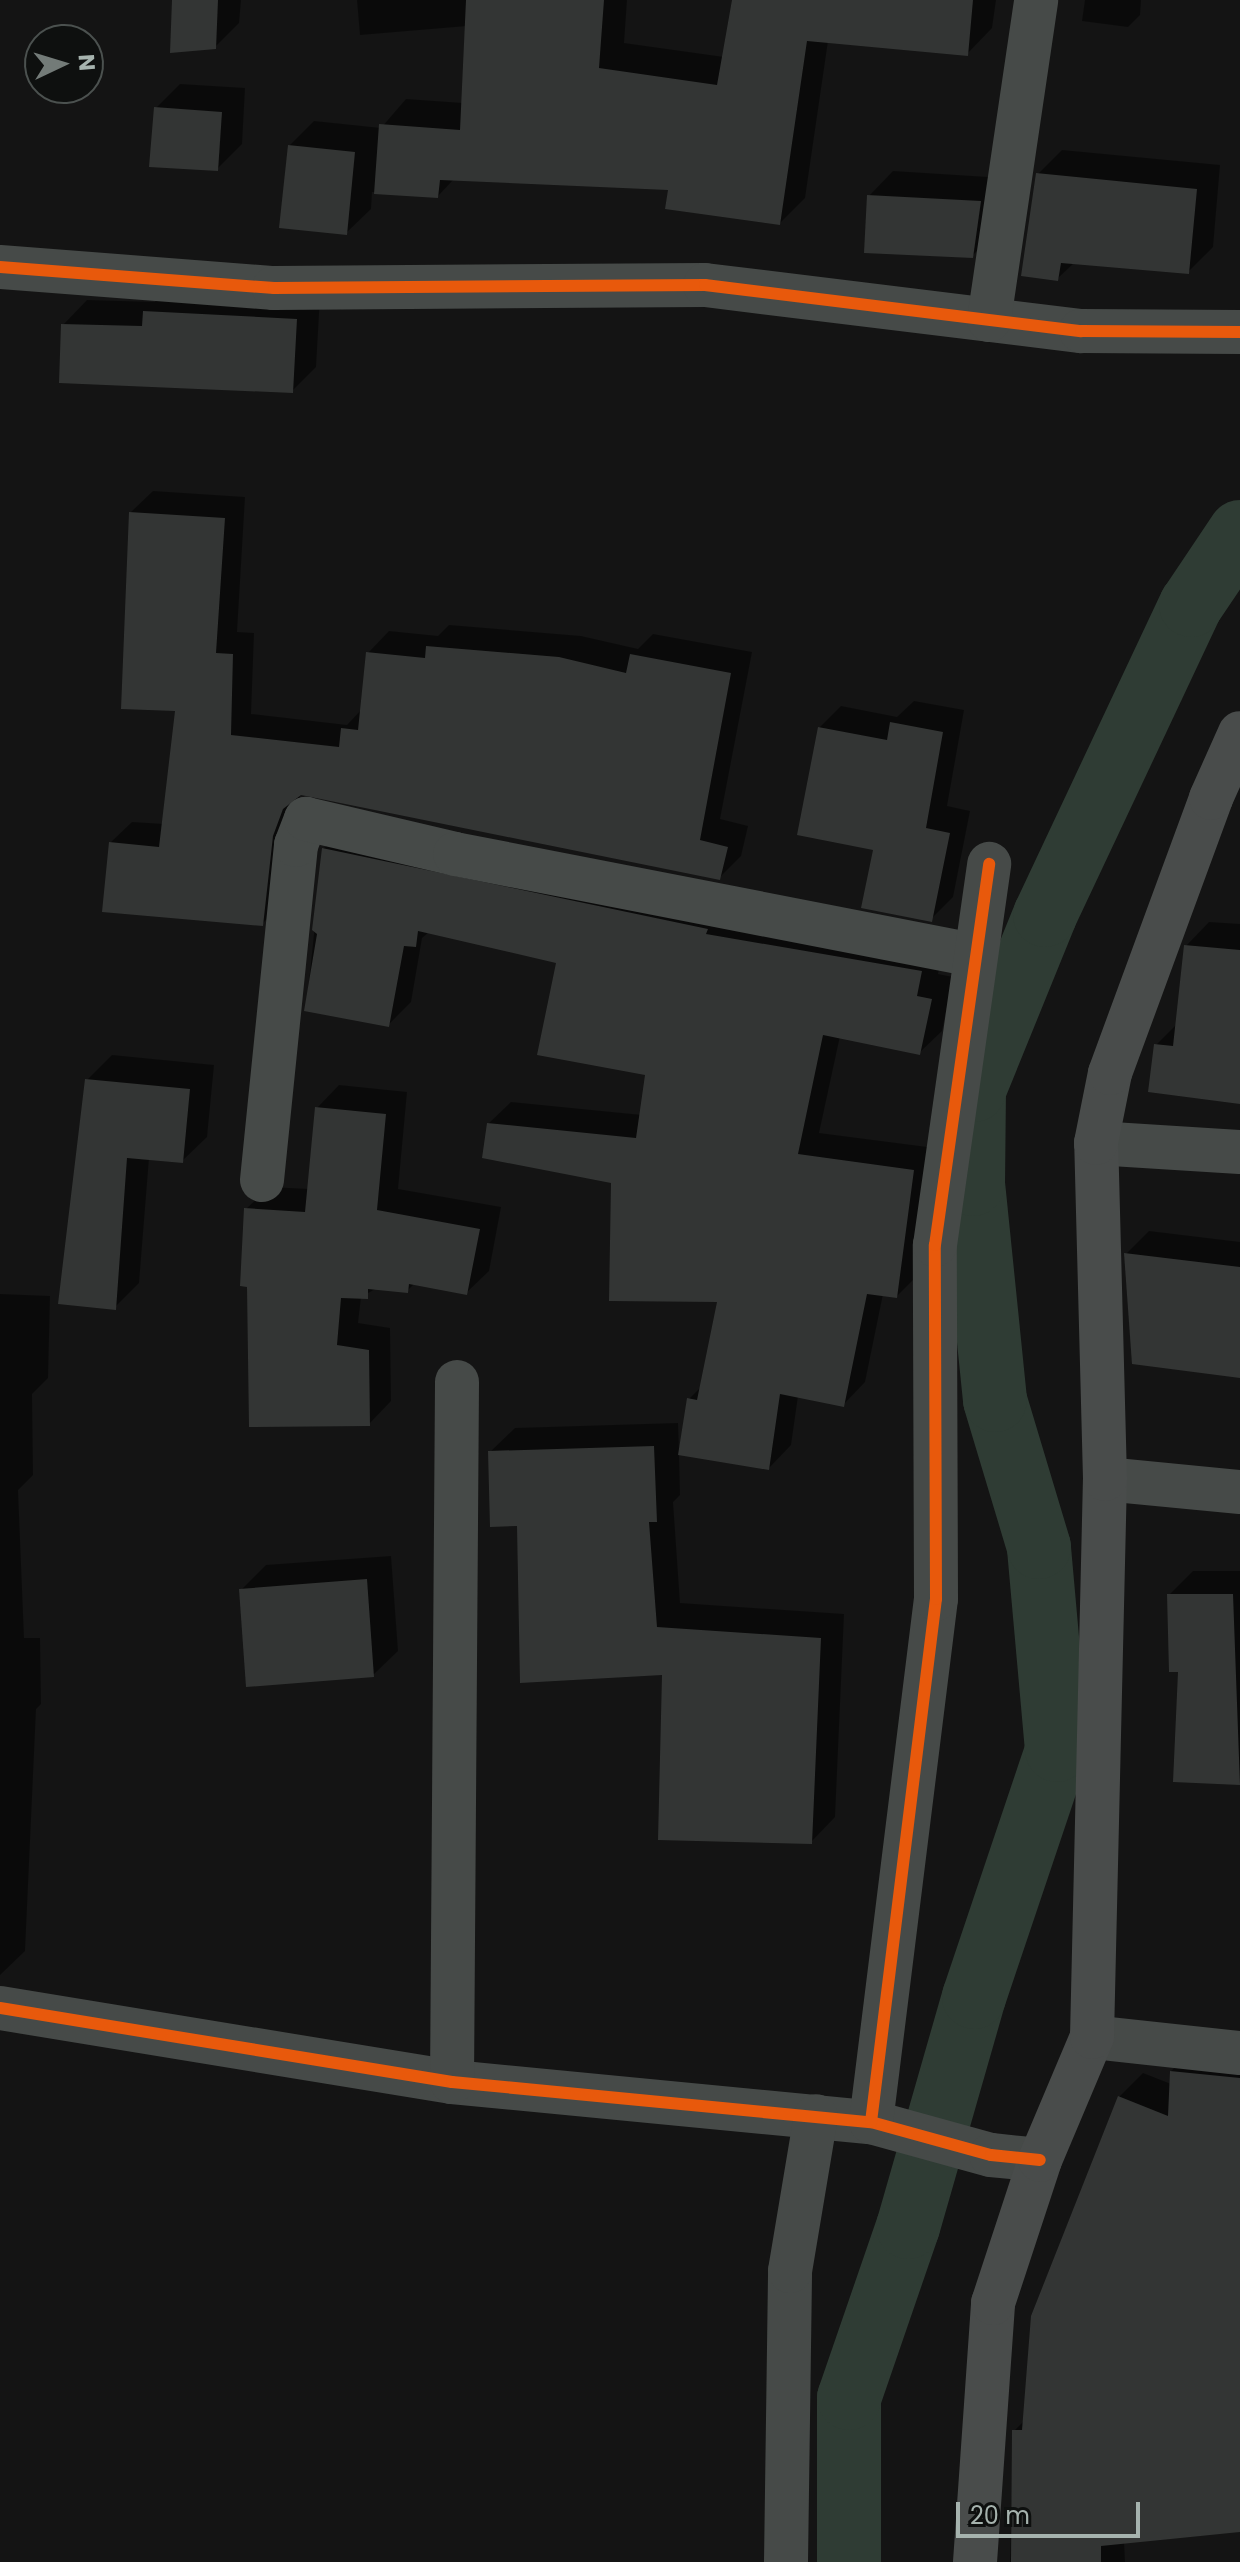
<!DOCTYPE html>
<style>
body{margin:0}
#map{position:relative;width:1240px;height:2562px;overflow:hidden;background:#141414;font-family:Poppins,sans-serif}
div>[style]{position:absolute}
.shadow>*{inset:0;background:#0007}
.canal>*{height:64px;margin:-32px;padding:0 32px;transform-origin:32px;border-radius:32px;background:#2f3c34}
.building>*{inset:0;background:#333534}
.minor>*{height:44px;margin:-22px;padding:0 22px;transform-origin:22px;border-radius:22px;background:#464a48}
.secondary>*{height:44px;margin:-22px;padding:0 22px;transform-origin:22px;border-radius:22px;background:#494c4b}
.cycleway>*{height:12px;margin:-6px;padding:0 6px;transform-origin:6px;border-radius:6px;background:#e8590c}
span{translate:-50% -50%;white-space:nowrap;text-align:center;line-height:1.15;-webkit-text-stroke:8px #0e100f;paint-order:stroke}
.north{position:absolute;left:24px;top:24px;width:80px;height:80px;box-sizing:border-box;background:#0e100f;border:2px solid #4b514f;border-radius:50%;rotate:86deg;font-size:22px;font-weight:700;line-height:32px;text-align:center;color:#a6b3ae}
.north::after{content:'';display:block;margin:auto;width:28px;height:36px;background:#737b78;clip-path:polygon(50% 0,100% 100%,50% 72%,0 100%)}
.scale{position:absolute;left:956px;top:2502px;width:184px;height:36px;box-sizing:border-box;border:4px solid #a6b3ae;border-top:0;padding-left:10px;font-size:24px;line-height:28px;white-space:nowrap;color:#a6b3ae;-webkit-text-stroke:6px #0e100f;paint-order:stroke}
</style>
<div id="map">
<div class="shadow">
<i style="clip-path:polygon(174px 0,241px 0,239px 23px,215px 47px)"></i>
<i style="clip-path:polygon(357px 0,627px 0,624px 43px,724px 57px,734px 0,996px 0,992px 28px,967px 54px,828px 41px,805px 198px,780px 223px,670px 188px,454px 179px,438px 196px,372px 192px,371px 209px,346px 233px,289px 146px,314px 121px,381px 128px,406px 99px,463px 103px,467px 26px,360px 35px)"></i>
<i style="clip-path:polygon(1085px 0,1141px 0,1140px 15px,1128px 27px,1082px 21px)"></i>
<i style="clip-path:polygon(180px 84px,245px 88px,242px 144px,217px 169px,156px 108px)"></i>
<i style="clip-path:polygon(1062px 150px,1220px 165px,1213px 247px,1188px 272px,1074px 263px,1057px 279px,1038px 174px)"></i>
<i style="clip-path:polygon(893px 171px,1004px 178px,997px 231px,972px 256px,869px 196px)"></i>
<i style="clip-path:polygon(169px 288px,320px 296px,316px 367px,292px 391px,63px 325px,87px 300px,155px 302px)"></i>
<i style="clip-path:polygon(153px 491px,245px 497px,237px 632px,254px 633px,251px 714px,347px 725px,362px 709px,368px 653px,389px 631px,438px 636px,449px 625px,581px 636px,638px 649px,653px 634px,752px 652px,720px 819px,748px 826px,741px 856px,719px 878px,301px 793px,293px 813px,284px 902px,262px 924px,110px 843px,132px 822px,164px 824px,177px 709px,131px 512px)"></i>
<i style="clip-path:polygon(914px 701px,964px 710px,947px 806px,970px 811px,953px 897px,931px 919px,875px 848px,819px 728px,841px 706px,897px 717px)"></i>
<i style="clip-path:polygon(346px 827px,943px 949px,938px 974px,953px 977px,942px 1031px,919px 1053px,840px 1036px,819px 1133px,935px 1148px,919px 1274px,897px 1296px,883px 1294px,865px 1382px,843px 1405px,798px 1396px,791px 1445px,769px 1468px,679px 1453px,680px 1495px,673px 1502px,680px 1603px,844px 1614px,835px 1817px,811px 1842px,664px 1673px,519px 1524px,490px 1452px,515px 1428px,678px 1423px,679px 1451px,689px 1399px,702px 1386px,720px 1300px,613px 1182px,488px 1124px,511px 1102px,642px 1115px,648px 1073px,558px 961px,429px 932px,422px 938px,411px 1002px,388px 1025px,306px 1010px,323px 849px)"></i>
<i style="clip-path:polygon(1209px 922px,1240px 924px,1240px 1097px,1156px 1045px,1177px 1024px,1186px 946px)"></i>
<i style="clip-path:polygon(112px 1055px,214px 1065px,207px 1137px,182px 1161px,149px 1158px,139px 1283px,115px 1307px,60px 1302px,87px 1080px)"></i>
<i style="clip-path:polygon(339px 1085px,407px 1092px,398px 1189px,501px 1207px,489px 1271px,466px 1293px,415px 1283px,407px 1291px,377px 1288px,361px 1297px,358px 1323px,390px 1328px,391px 1401px,369px 1424px,246px 1209px,269px 1187px,309px 1189px,317px 1108px)"></i>
<i style="clip-path:polygon(1149px 1231px,1240px 1242px,1240px 1376px,1126px 1254px)"></i>
<i style="clip-path:polygon(0 1294px,50px 1296px,48px 1378px,32px 1394px,33px 1475px,18px 1490px,24px 1638px,40px 1638px,41px 1704px,36px 1709px,25px 1951px,0 1975px)"></i>
<i style="clip-path:polygon(391px 1556px,398px 1651px,373px 1675px,241px 1590px,266px 1565px)"></i>
<i style="clip-path:polygon(1193px 1571px,1240px 1571px,1240px 1783px,1175px 1780px,1180px 1670px,1169px 1595px)"></i>
<i style="clip-path:polygon(1196px 2047px,1240px 2050px,1240px 2530px,1124px 2541px,1125px 2562px,1010px 2562px,1014px 2431px,1024px 2421px,1119px 2097px,1143px 2073px,1171px 2084px,1171px 2071px)"></i>
</div>
<div class="canal">
<i style="left:849px;top:2562px;width:164px;rotate:-90deg"></i>
<i style="left:849px;top:2398px;width:181px;rotate:-71deg"></i>
<i style="left:908px;top:2227px;width:239px;rotate:-74deg"></i>
<i style="left:974px;top:1997px;width:261px;rotate:-71.4deg"></i>
<i style="left:1057px;top:1750px;width:204px;rotate:-95.1deg"></i>
<i style="left:1039px;top:1547px;width:153px;rotate:-106.7deg"></i>
<i style="left:995px;top:1400px;width:217px;rotate:-95.8deg"></i>
<i style="left:973px;top:1184px;width:94px;rotate:-89.4deg"></i>
<i style="left:974px;top:1090px;width:189px;rotate:-67.9deg"></i>
<i style="left:1045px;top:915px;width:343px;rotate:-64.8deg"></i>
<i style="left:1191px;top:605px;width:88px;rotate:-56.1deg"></i>
</div>
<div class="building">
<i style="clip-path:polygon(172px 0,218px 0,216px 49px,170px 53px)"></i>
<i style="clip-path:polygon(466px 0,604px 0,599px 68px,717px 85px,732px 0,973px 0,968px 56px,807px 41px,780px 225px,665px 209px,668px 190px,440px 180px,438px 198px,374px 194px,379px 124px,460px 130px)"></i>
<i style="clip-path:polygon(154px 107px,222px 112px,218px 171px,149px 167px)"></i>
<i style="clip-path:polygon(288px 145px,355px 152px,347px 235px,279px 228px)"></i>
<i style="clip-path:polygon(1036px 173px,1197px 189px,1189px 274px,1061px 263px,1058px 281px,1021px 276px)"></i>
<i style="clip-path:polygon(867px 195px,981px 201px,973px 258px,864px 253px)"></i>
<i style="clip-path:polygon(143px 311px,297px 319px,293px 393px,59px 383px,61px 324px,142px 326px)"></i>
<i style="clip-path:polygon(129px 512px,225px 518px,216px 653px,233px 654px,231px 735px,339px 747px,341px 728px,358px 730px,366px 652px,425px 658px,426px 646px,559px 657px,626px 673px,630px 654px,731px 673px,700px 840px,728px 847px,720px 880px,301px 795px,283px 809px,273px 836px,263px 926px,102px 912px,109px 842px,159px 847px,175px 711px,121px 709px)"></i>
<i style="clip-path:polygon(890px 722px,943px 732px,926px 828px,950px 833px,932px 922px,861px 908px,873px 850px,797px 835px,818px 727px,887px 740px)"></i>
<i style="clip-path:polygon(322px 848px,708px 929px,706px 934px,922px 971px,917px 996px,932px 999px,920px 1055px,823px 1035px,798px 1154px,914px 1170px,897px 1298px,867px 1294px,844px 1407px,780px 1394px,769px 1470px,678px 1455px,687px 1398px,697px 1400px,717px 1302px,609px 1301px,611px 1183px,482px 1158px,487px 1123px,636px 1138px,645px 1075px,537px 1055px,556px 963px,418px 931px,416px 947px,404px 946px,389px 1027px,304px 1011px,317px 934px,312px 930px)"></i>
<i style="clip-path:polygon(1184px 945px,1240px 950px,1240px 1104px,1148px 1092px,1154px 1044px,1173px 1046px)"></i>
<i style="clip-path:polygon(85px 1079px,190px 1089px,183px 1163px,127px 1158px,116px 1310px,58px 1304px)"></i>
<i style="clip-path:polygon(315px 1107px,386px 1114px,377px 1210px,480px 1229px,467px 1295px,409px 1284px,408px 1293px,368px 1289px,368px 1299px,341px 1298px,337px 1345px,369px 1350px,370px 1426px,249px 1427px,247px 1287px,240px 1286px,244px 1208px,305px 1212px)"></i>
<i style="clip-path:polygon(1124px 1253px,1240px 1267px,1240px 1378px,1132px 1364px)"></i>
<i style="clip-path:polygon(654px 1446px,657px 1522px,649px 1522px,657px 1627px,821px 1638px,812px 1844px,658px 1840px,662px 1675px,520px 1683px,517px 1526px,490px 1527px,488px 1451px)"></i>
<i style="clip-path:polygon(367px 1579px,374px 1677px,246px 1687px,239px 1589px)"></i>
<i style="clip-path:polygon(1167px 1594px,1233px 1594px,1240px 1785px,1173px 1782px,1178px 1672px,1169px 1672px)"></i>
<i style="clip-path:polygon(1170px 2071px,1240px 2078px,1240px 2532px,1101px 2546px,1101px 2562px,1011px 2562px,1012px 2430px,1022px 2430px,1031px 2316px,1118px 2096px,1168px 2116px)"></i>
</div>
<div class="minor">
<i style="left:0;top:267px;width:275px;rotate:4.4deg"></i>
<i style="left:274px;top:288px;width:431px;rotate:-0.4deg"></i>
<i style="left:705px;top:285px;width:379px;rotate:7deg"></i>
<i style="left:1081px;top:331px;width:159px;rotate:0.4deg"></i>
<i style="left:989px;top:320px;width:323px;rotate:-81.6deg"></i>
<i style="left:1096px;top:1143px;width:144px;rotate:3.6deg"></i>
<i style="left:262px;top:1180px;width:337px;rotate:-84.2deg"></i>
<i style="left:296px;top:845px;width:28px;rotate:-69deg"></i>
<i style="left:306px;top:819px;width:153px;rotate:13.2deg"></i>
<i style="left:455px;top:854px;width:528px;rotate:11.03deg"></i>
<i style="left:1105px;top:1479px;width:136px;rotate:5.5deg"></i>
<i style="left:0;top:2008px;width:458px;rotate:9.3deg"></i>
<i style="left:452px;top:2082px;width:421px;rotate:5.5deg"></i>
<i style="left:871px;top:2122px;width:124px;rotate:15.4deg"></i>
<i style="left:991px;top:2155px;width:49px;rotate:5.8deg"></i>
<i style="left:1092px;top:2037px;width:149px;rotate:6.2deg"></i>
<i style="left:452px;top:2082px;width:700px;rotate:-89.59deg"></i>
<i style="left:871px;top:2122px;width:527px;rotate:-82.92deg"></i>
<i style="left:936px;top:1599px;width:354px;rotate:-90.2deg"></i>
<i style="left:935px;top:1245px;width:385px;rotate:-81.9deg"></i>
<i style="left:786px;top:2562px;width:291px;rotate:-89.2deg"></i>
<i style="left:790px;top:2271px;width:157px;rotate:-80.5deg"></i>
</div>
<div class="secondary">
<i style="left:975px;top:2562px;width:260px;rotate:-86deg"></i>
<i style="left:993px;top:2303px;width:151px;rotate:-71.8deg"></i>
<i style="left:1040px;top:2160px;width:134px;rotate:-67.1deg"></i>
<i style="left:1092px;top:2037px;width:558px;rotate:-88.67deg"></i>
<i style="left:1105px;top:1479px;width:336px;rotate:-91.5deg"></i>
<i style="left:1096px;top:1143px;width:71px;rotate:-78.7deg"></i>
<i style="left:1110px;top:1073px;width:293px;rotate:-69.8deg"></i>
<i style="left:1211px;top:798px;width:71px;rotate:-66deg"></i>
</div>
<div class="cycleway">
<i style="left:0;top:267px;width:275px;rotate:4.4deg"></i>
<i style="left:274px;top:288px;width:431px;rotate:-0.4deg"></i>
<i style="left:705px;top:285px;width:379px;rotate:7deg"></i>
<i style="left:1081px;top:331px;width:159px;rotate:0.4deg"></i>
<i style="left:0;top:2008px;width:458px;rotate:9.3deg"></i>
<i style="left:452px;top:2082px;width:421px;rotate:5.5deg"></i>
<i style="left:871px;top:2122px;width:124px;rotate:15.4deg"></i>
<i style="left:991px;top:2155px;width:49px;rotate:5.8deg"></i>
<i style="left:871px;top:2122px;width:527px;rotate:-82.92deg"></i>
<i style="left:936px;top:1599px;width:354px;rotate:-90.2deg"></i>
<i style="left:935px;top:1245px;width:385px;rotate:-81.9deg"></i>
</div>
<div class="north">N</div>
<div class="scale">20 m</div>
</div>
